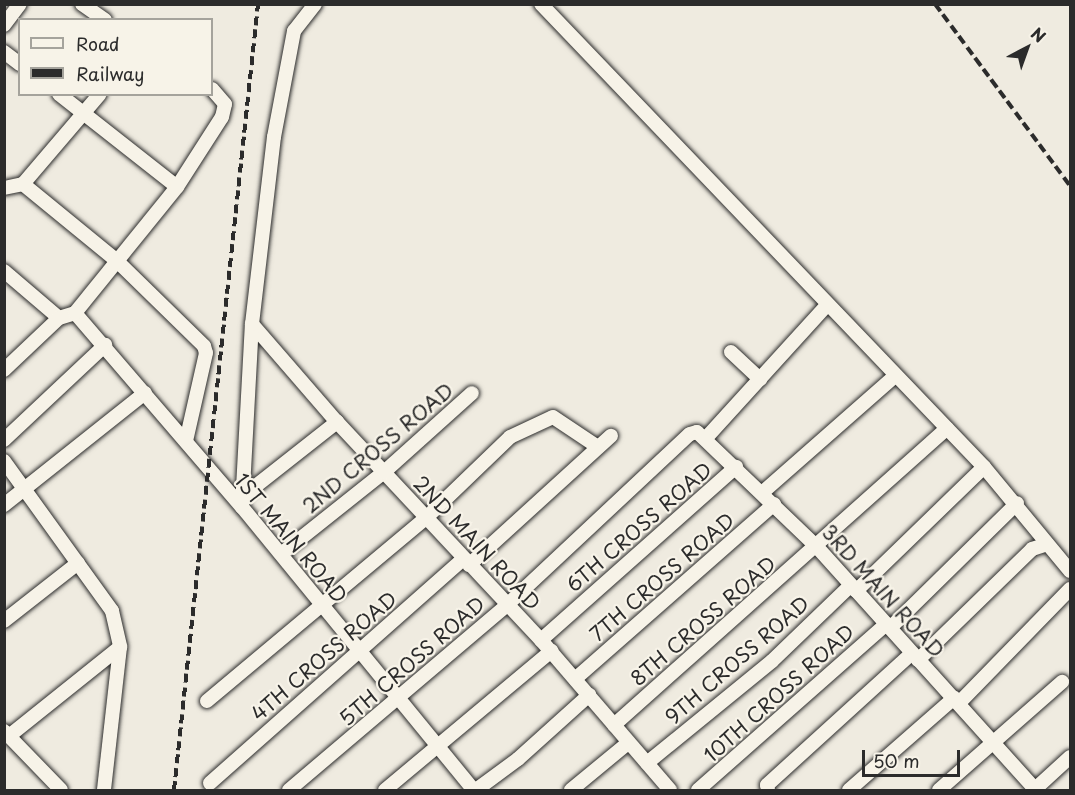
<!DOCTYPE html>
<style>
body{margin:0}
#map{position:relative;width:1075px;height:795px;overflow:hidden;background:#efebe0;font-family:"Playpen Sans",sans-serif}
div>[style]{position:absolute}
.roads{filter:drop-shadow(0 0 2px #2b2b2b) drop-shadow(0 0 2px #2b2b2b)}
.minor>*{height:14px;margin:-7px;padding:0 7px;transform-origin:7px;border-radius:7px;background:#f7f3e8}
.rail>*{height:4px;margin-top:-2px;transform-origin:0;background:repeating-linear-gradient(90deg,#2b2b2b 0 9px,transparent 0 13.5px)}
span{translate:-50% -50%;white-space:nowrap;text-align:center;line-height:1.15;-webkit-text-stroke:4.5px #f7f3e8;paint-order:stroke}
.street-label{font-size:20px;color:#2b2b2b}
.frame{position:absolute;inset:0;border:6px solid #2b2b2b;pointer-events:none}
.legend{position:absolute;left:18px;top:18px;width:195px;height:78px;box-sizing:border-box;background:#f7f3e8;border:2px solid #a5a39c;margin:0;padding:8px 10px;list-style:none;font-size:18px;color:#2b2b2b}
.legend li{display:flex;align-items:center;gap:12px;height:30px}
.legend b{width:30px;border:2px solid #a5a39c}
.north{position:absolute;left:997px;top:18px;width:60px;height:60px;-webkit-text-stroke:4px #f7f3e8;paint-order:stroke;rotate:41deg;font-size:16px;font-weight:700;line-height:24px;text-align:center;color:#2b2b2b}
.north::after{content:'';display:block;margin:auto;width:21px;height:27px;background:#2b2b2b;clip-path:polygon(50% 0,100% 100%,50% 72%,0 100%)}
.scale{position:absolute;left:862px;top:750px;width:98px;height:27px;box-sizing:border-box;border:3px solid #2b2b2b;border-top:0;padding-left:8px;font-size:18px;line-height:21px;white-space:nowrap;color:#2b2b2b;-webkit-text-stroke:4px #f7f3e8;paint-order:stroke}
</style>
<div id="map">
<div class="roads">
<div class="minor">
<i style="left:82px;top:4px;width:28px;rotate:35deg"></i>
<i style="left:541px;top:4px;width:641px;rotate:46.26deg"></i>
<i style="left:984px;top:467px;width:135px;rotate:50.4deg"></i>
<i style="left:4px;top:25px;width:26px;rotate:-53deg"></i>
<i style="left:4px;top:52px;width:20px;rotate:37deg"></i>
<i style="left:59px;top:94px;width:150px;rotate:38.2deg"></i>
<i style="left:23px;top:184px;width:120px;rotate:39.3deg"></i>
<i style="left:116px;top:260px;width:123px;rotate:44.3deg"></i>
<i style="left:204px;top:346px;width:7px;rotate:74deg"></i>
<i style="left:206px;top:353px;width:90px;rotate:102.8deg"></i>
<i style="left:4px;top:188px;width:19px;rotate:-12deg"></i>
<i style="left:23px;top:184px;width:118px;rotate:-49.5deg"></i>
<i style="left:4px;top:271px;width:72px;rotate:40.5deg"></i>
<i style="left:75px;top:313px;width:256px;rotate:49.3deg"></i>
<i style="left:242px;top:507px;width:366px;rotate:50.7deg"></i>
<i style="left:252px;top:324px;width:130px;rotate:49.1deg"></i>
<i style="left:337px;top:422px;width:299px;rotate:46.9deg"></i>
<i style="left:541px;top:640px;width:198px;rotate:49.3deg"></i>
<i style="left:731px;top:352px;width:40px;rotate:43deg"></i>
<i style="left:4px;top:370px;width:76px;rotate:-43.4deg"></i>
<i style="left:59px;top:318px;width:17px;rotate:-17deg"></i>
<i style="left:75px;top:313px;width:162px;rotate:-51deg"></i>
<i style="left:177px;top:187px;width:83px;rotate:-57.3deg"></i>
<i style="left:222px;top:117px;width:13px;rotate:-77deg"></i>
<i style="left:225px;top:104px;width:20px;rotate:-131deg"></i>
<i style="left:706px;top:438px;width:180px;rotate:-47.7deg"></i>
<i style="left:4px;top:440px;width:139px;rotate:-43.2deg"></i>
<i style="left:4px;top:461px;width:185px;rotate:54.2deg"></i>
<i style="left:112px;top:611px;width:37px;rotate:77deg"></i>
<i style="left:120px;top:647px;width:144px;rotate:96.4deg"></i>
<i style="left:763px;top:492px;width:176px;rotate:-41.3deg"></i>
<i style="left:243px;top:496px;width:120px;rotate:-38.2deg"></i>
<i style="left:4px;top:505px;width:180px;rotate:-38.5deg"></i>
<i style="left:242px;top:507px;width:183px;rotate:-86.9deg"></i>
<i style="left:252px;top:324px;width:188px;rotate:-83.3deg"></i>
<i style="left:274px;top:137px;width:108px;rotate:-79.3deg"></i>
<i style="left:294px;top:31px;width:34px;rotate:-52deg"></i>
<i style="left:281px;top:554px;width:132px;rotate:-38.5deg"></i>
<i style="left:384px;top:472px;width:118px;rotate:-41.9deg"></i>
<i style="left:469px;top:565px;width:192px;rotate:-42.3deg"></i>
<i style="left:856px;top:591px;width:178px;rotate:-44.1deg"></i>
<i style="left:4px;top:621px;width:94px;rotate:-38.1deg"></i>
<i style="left:890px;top:628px;width:178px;rotate:-44.5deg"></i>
<i style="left:541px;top:640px;width:261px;rotate:-41.6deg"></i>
<i style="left:918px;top:660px;width:159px;rotate:-44.2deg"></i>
<i style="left:1032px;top:549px;width:16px;rotate:-18deg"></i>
<i style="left:575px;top:679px;width:265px;rotate:-41.3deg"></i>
<i style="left:207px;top:701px;width:287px;rotate:-39.9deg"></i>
<i style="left:427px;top:517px;width:115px;rotate:-43.9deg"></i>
<i style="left:510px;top:437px;width:47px;rotate:-24.9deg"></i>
<i style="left:553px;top:417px;width:54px;rotate:33.7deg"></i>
<i style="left:959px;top:703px;width:159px;rotate:-45.8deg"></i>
<i style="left:614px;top:725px;width:446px;rotate:-41.7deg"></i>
<i style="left:4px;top:731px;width:82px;rotate:46deg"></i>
<i style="left:9px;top:736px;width:142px;rotate:-38.7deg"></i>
<i style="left:647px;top:763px;width:161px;rotate:-39.2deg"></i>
<i style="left:772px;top:661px;width:108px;rotate:-43.9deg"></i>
<i style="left:210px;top:783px;width:338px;rotate:-41.5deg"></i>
<i style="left:289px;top:790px;width:286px;rotate:-40.3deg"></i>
<i style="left:507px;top:605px;width:250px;rotate:-43.1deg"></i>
<i style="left:690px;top:434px;width:7px;rotate:-16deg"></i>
<i style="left:697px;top:432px;width:166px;rotate:43.8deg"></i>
<i style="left:817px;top:547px;width:327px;rotate:48deg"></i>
<i style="left:385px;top:790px;width:217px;rotate:-39.9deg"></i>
<i style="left:476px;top:790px;width:52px;rotate:-36.4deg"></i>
<i style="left:518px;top:759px;width:96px;rotate:-42deg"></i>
<i style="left:571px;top:790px;width:74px;rotate:-39.5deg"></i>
<i style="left:698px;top:790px;width:251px;rotate:-41.4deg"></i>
<i style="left:768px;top:790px;width:5px;rotate:-101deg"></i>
<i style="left:767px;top:785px;width:196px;rotate:-42.3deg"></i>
<i style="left:849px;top:790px;width:140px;rotate:-41.2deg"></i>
<i style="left:939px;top:790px;width:164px;rotate:-41.3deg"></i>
<i style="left:1034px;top:790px;width:49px;rotate:-42.5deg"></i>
</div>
</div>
<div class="rail">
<i style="left:935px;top:4px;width:227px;rotate:53.4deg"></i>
<i style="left:174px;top:790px;width:790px;rotate:-83.9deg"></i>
</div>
<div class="street-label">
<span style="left:378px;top:448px;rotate:-40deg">2ND CROSS ROAD</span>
<span style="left:639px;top:527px;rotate:-41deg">6TH CROSS ROAD</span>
<span style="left:291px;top:538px;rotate:50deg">1ST MAIN ROAD</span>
<span style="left:477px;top:543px;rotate:47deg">2ND MAIN ROAD</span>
<span style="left:662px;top:577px;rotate:-41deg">7TH CROSS ROAD</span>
<span style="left:883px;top:591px;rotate:48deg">3RD MAIN ROAD</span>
<span style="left:703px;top:621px;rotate:-41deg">8TH CROSS ROAD</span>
<span style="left:324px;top:656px;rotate:-41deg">4TH CROSS ROAD</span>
<span style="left:737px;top:660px;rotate:-41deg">9TH CROSS ROAD</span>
<span style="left:412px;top:661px;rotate:-41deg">5TH CROSS ROAD</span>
<span style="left:779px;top:693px;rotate:-42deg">10TH CROSS ROAD</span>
</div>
<div class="frame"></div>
<ul class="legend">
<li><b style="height:8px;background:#f7f3e8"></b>Road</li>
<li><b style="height:8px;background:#2b2b2b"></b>Railway</li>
</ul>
<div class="north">N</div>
<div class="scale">50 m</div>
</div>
